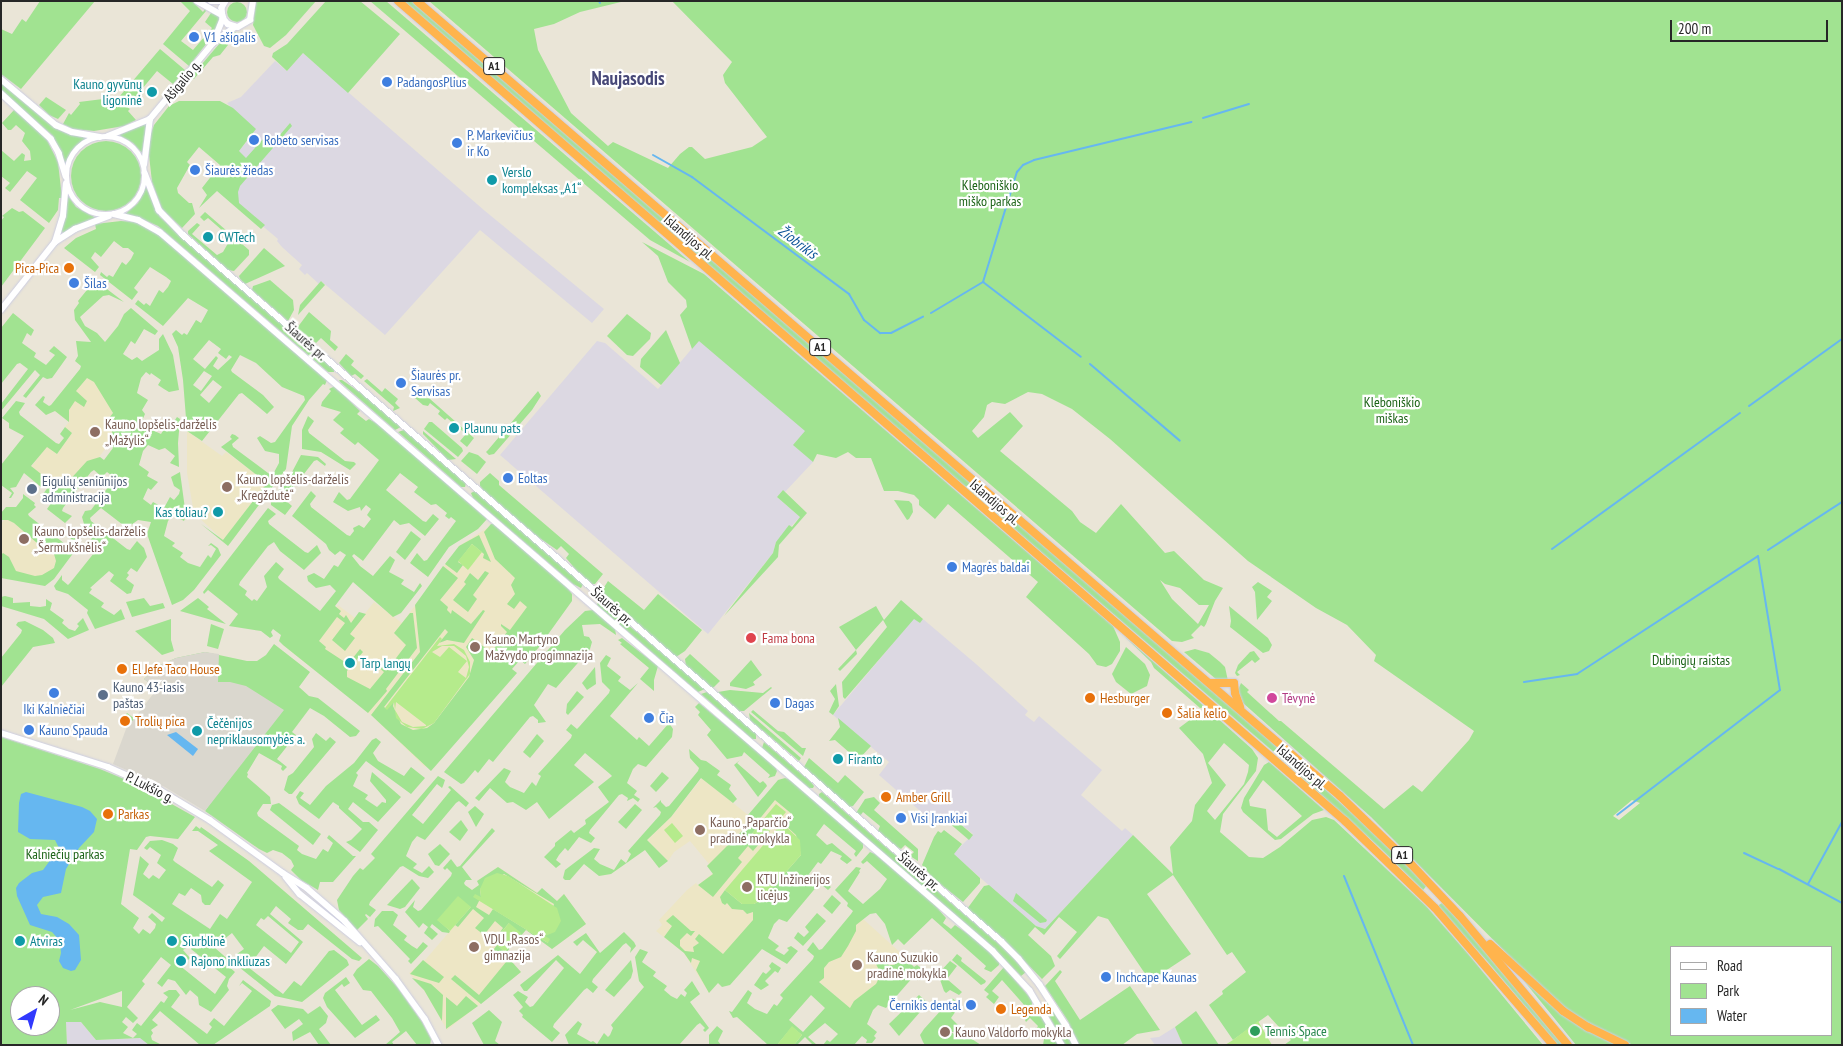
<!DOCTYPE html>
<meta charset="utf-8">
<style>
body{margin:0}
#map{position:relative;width:1843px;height:1046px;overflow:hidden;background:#eae5d7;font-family:"PT Sans Narrow",sans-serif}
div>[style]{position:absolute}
.industrial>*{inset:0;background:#dcd8e2}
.education>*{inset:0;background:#ede6c5}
.green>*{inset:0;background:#a1e391}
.round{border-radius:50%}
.pitch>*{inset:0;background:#b5eb8c}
.plaza>*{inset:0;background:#dad7ce}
.water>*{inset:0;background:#66b7f0}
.stream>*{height:2px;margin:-1px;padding:0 1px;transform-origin:1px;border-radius:1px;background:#66b7f0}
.roads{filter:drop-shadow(0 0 1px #cccde1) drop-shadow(0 0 1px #cccde1)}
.secondary>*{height:5.5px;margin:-2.75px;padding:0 2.75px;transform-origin:2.75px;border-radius:2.75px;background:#fff}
.secondary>.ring{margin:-2.75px;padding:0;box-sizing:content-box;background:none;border:5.5px solid #fff;border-radius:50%}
.highway>*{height:8px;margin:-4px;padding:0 4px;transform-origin:4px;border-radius:4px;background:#ffb44d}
.dots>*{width:14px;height:14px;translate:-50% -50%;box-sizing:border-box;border:2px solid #fff;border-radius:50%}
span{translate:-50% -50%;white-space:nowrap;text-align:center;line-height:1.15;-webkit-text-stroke:4.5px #fff;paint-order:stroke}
.shield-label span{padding:1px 4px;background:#fff;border:1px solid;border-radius:4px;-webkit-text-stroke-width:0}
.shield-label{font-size:12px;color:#272727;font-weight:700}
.shop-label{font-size:14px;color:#366cbe}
.left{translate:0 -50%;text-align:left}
.right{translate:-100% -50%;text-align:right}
.street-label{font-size:14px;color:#272727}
.culture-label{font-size:14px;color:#0d838f}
.park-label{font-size:14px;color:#1c6317}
.food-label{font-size:14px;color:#c56008}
.education-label{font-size:14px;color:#785e54}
.service-label{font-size:14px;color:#4e5e75}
.health-label{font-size:14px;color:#be3a42}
.hotel-label{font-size:14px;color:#b23c85}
.leisure-label{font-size:14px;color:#27864d}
.water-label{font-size:15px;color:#0a5297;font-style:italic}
.district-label{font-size:19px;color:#474877;font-weight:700}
.frame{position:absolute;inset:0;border:2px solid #272727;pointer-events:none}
.legend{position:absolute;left:1670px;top:946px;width:162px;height:90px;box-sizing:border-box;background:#fff;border:1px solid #a9a9a9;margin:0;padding:6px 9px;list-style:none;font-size:15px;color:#272727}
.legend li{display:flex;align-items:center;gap:10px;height:25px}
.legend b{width:25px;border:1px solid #a9a9a9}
.north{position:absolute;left:10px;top:986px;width:50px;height:50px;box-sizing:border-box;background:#fff;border:1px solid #a9a9a9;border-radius:50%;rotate:38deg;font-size:14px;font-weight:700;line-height:20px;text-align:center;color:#272727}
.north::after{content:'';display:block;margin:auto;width:18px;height:22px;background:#3139fd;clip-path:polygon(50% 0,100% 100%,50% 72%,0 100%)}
.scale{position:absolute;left:1670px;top:20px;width:158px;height:22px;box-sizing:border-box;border:2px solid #272727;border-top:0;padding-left:6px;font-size:15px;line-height:18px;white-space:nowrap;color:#272727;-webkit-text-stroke:4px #fff;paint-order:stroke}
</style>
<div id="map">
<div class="industrial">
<i style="clip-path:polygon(303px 53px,485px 211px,604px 309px,592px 323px,480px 230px,385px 335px,321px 281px,319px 284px,307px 273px,305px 275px,299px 269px,302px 265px,282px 247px,277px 241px,278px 239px,212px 183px,254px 133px,227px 103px,241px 97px,275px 61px,287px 71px)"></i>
<i style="clip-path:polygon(699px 340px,806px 431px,794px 445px,813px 462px,784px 493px,783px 490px,777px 497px,800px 517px,776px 542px,773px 553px,708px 634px,500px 455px,597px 341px,605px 343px,658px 389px)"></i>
<i style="clip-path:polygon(914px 618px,920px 623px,923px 619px,976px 664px,1028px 711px,1025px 715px,1034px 722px,1039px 716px,1102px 770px,1081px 795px,1122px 831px,1125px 828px,1133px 835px,1045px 929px,1036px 926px,953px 854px,973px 834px,952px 817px,948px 822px,935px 824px,879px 775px,889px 762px,833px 715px)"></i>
<i style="clip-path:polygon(66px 1022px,81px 1022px,96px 1040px,141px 1038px,149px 1045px,67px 1045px)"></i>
<i style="clip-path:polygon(1175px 1027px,1183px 1045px,1155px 1045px,1150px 1038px,1159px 1037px)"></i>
</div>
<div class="education">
<i style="clip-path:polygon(89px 371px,105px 391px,119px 431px,69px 496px,31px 467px,47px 446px,57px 454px,72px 433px,65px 427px,69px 422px,55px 411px)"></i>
<i style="clip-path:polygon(187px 431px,222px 456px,226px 452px,268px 483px,223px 540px,194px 513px,187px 473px)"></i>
<i style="clip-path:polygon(11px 511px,68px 555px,45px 584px,1px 577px,1px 524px)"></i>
<i style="clip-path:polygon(487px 528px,555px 616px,512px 669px,425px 767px,371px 715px,283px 645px,326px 620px,338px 605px,359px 621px,374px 602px,402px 623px,459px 546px)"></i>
<i style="clip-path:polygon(702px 778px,748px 815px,779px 781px,824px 824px,815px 834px,824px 842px,709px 993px,684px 953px,656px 931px,662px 925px,659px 920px,687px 890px,696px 883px,698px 885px,713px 873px,707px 866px,709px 864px,690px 841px,674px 852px,668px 861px,647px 840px,671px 817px)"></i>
<i style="clip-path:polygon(498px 867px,554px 903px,564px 894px,586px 924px,552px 949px,526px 930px,505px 954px,521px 972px,447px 1030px,424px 990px,409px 973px,426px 959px,450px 931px,467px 886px,472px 890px,479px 885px,477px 881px)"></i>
<i style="clip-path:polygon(862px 918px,903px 955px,853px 1011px,810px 974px)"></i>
</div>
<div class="green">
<i style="clip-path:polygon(40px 1px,95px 1px,21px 89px,1px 74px,1px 29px,12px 34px,22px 19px,26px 22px)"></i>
<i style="clip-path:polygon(180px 1px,192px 1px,203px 12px,205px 9px,206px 11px,181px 41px,193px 50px,212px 28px,205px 22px,211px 13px,219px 16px,220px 19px,214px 34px,189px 66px,163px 44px,190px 11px)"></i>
<i style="clip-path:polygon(256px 1px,316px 1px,286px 35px,270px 48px,264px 46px,253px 25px)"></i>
<i style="clip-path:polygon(326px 1px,360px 1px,400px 34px,348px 93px,303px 53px,287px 71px,272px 57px,273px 53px,287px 44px)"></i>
<i style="clip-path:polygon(370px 1px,386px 1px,690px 262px,650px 240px)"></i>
<i style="clip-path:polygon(401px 1px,414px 1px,1267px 737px,1386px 844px,1427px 885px,1424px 889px,1423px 890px,1378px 846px,1275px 753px)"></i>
<i style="clip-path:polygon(evenodd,429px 1px,625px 1px,580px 12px,554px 24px,534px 29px,538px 50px,571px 113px,608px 146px,613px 142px,668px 168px,680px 154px,689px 147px,692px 147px,705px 159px,752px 147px,767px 137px,725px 83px,723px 75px,732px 62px,672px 1px,1842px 1px,1842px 1045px,1633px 1045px,1593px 1026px,1555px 1002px,1371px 817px,1243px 703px,1238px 690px,1241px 683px,1249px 690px,1247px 692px,1279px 721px,1281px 721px,1384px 809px,1413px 785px,1422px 792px,1469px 740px,1474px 731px,1374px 661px,1376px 655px,1347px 625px,1316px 608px,1248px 561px,1110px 439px,1072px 409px,1042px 394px,1028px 392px,1005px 404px,992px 402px,987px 405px,984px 417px,972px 431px,978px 438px,1010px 412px,1023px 426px,1000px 451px,1072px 511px,1080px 522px,1096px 533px,1121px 504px,1165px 553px,1174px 551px,1204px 580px,1223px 588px,1215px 601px,1206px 624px,1204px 627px,1201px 625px,1191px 635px,1194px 638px,1182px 642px,1172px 641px,429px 1px,1160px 580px,1165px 584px,1180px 588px,1199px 605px,1209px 605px,1198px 624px,1172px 599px,1160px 580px,429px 1px,1632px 800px,1640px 803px,1619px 820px,1613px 816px,1632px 800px,429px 1px,1672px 947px,1832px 947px,1832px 1035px,1672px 1035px,1672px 947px)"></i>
<i class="round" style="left:227px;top:2px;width:20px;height:20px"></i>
<i style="clip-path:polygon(234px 32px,243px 35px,248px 42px,246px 44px,236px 37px,234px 39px,231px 37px,226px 42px,228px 45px,220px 55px,213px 57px,194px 79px,190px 78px,225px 37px)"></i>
<i style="clip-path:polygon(160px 49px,185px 70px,173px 84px,157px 71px,127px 107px,130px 109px,128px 111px,136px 120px,124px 126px,94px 131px,73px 129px,63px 124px,69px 113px,71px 115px,80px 104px,79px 102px,119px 97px)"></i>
<i style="clip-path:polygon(1px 82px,55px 128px,66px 133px,87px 138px,74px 148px,65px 164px,53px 136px,1px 90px)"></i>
<i style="clip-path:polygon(46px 97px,66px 110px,58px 119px,49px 115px,39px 105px)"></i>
<i style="clip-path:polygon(179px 101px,220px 101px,233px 108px,256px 129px,239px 151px,246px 158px,263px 139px,268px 144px,273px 143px,290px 123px,292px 126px,240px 186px,238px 192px,239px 203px,265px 225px,261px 229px,217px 191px,199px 208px,207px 195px,202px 188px,220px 165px,199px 147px,187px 162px,190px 165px,177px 188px,178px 193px,189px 203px,192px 203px,195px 214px,182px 228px,162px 209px,152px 182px,149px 155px,150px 136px,154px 125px,169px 106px)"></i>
<i style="clip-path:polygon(14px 110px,46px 138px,58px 162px,62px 198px,59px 198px,58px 210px,49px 223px,20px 200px,37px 178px,27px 171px,10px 192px,5px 188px,10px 183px,1px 176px,1px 150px,14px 161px,22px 153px,25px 155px,24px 161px,31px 160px,30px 151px,22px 141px,25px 133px,16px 125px,11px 130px,8px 130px,2px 123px)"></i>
<i style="clip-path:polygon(147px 123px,142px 153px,133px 143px,119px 135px)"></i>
<i class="round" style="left:71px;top:141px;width:70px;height:70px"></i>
<i style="clip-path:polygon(146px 187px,160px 217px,328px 364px,334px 369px,334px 372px,328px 372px,158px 226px,137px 217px,124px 215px,138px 203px)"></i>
<i style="clip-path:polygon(66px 193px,76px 207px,96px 218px,63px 233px,60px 230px)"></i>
<i style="clip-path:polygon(12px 208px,19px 212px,23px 211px,45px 228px,1px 287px,1px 221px,4px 217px,2px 216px)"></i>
<i style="clip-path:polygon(205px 212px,249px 250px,249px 255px,234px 271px,228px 270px,188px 234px,188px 231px,197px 223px,200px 225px,192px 234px,217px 255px,223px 252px,231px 238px,208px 218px,204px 221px,200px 217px)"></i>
<i style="clip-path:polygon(evenodd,121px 221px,137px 222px,154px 231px,327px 380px,325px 385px,323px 384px,309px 400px,292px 426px,286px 469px,228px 546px,201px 524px,223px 540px,267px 483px,221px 447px,232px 439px,230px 437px,232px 434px,235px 435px,239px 438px,232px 444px,233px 447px,272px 476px,279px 463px,279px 454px,265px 451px,257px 438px,260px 436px,271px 443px,275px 442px,305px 400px,304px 396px,282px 387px,256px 363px,240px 355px,231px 370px,232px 372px,263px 395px,274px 407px,267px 414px,242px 393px,239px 394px,202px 441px,187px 431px,183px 380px,178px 347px,172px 334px,176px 330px,182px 335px,184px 333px,187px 335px,196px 320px,201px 323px,208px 310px,188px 298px,163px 326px,135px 304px,138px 300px,144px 305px,146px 303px,150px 306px,159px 290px,163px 293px,168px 287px,171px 281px,166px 277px,150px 267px,134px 288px,138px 292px,132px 300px,100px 275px,101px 272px,107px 277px,109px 275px,113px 277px,122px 262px,126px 265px,131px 259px,134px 253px,128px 248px,123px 248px,114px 241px,101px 257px,95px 252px,91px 258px,99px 267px,95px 272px,64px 248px,76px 238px,96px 229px,95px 224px,121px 221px,209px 340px,221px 349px,218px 353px,226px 359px,229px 355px,232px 357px,218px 370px,213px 366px,218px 358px,216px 356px,205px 369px,193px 359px,209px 340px,121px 221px,204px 371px,212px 376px,201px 391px,193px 385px,204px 371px,121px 221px,213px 380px,222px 387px,209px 403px,200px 395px,213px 380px)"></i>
<i style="clip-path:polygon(642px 242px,704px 274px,1113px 626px,1120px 642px,1120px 651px,1112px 664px,1106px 667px,1097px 665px,1089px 654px,1026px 597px,1038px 582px,948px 504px,935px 519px,919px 505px,919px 500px,914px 495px,898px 491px,884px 491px,871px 458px,856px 458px,848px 452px,836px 458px,817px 454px,813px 462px,793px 445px,805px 431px,699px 341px,692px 349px,680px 315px,687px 307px,686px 300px,668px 282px,658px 256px)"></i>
<i style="clip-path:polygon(264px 248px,285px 266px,245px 284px,240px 279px,239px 276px)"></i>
<i style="clip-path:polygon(95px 280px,124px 302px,109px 295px,103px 296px,80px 317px,85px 326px,97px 333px,105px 342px,118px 326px,124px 314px,131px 308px,158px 331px,155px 335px,144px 329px,135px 344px,131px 341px,123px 354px,132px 360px,137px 357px,142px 361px,159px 350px,159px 339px,163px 334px,173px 355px,179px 390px,169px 392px,164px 389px,158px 385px,161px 380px,151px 373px,150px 375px,146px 372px,141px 378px,137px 393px,148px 400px,142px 410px,145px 414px,140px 425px,148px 431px,150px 429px,161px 434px,167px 424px,171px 426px,177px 417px,180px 419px,178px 443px,179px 467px,170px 463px,175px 456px,165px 448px,159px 450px,148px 445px,143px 451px,139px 465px,149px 472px,147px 476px,158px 482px,151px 490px,148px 488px,143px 499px,151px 505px,153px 502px,164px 508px,170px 497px,174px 500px,179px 494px,180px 490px,174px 486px,171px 477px,180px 472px,186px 516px,184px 521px,173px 515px,168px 521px,164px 536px,175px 543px,172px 546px,183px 553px,180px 557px,188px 563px,200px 567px,208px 555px,211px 558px,216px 549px,211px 545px,208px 546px,211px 543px,218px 548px,221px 555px,194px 590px,183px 600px,172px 605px,147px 534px,151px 522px,138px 520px,127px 528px,101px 508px,90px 518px,91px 521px,127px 549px,130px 550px,137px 541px,144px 548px,147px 557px,137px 572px,131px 568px,127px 573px,129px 575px,126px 579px,134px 585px,131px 593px,127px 594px,110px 581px,114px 575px,109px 571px,90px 588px,92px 589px,89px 593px,104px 603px,101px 607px,114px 615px,121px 609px,125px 619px,95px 629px,87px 613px,88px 610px,68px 594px,56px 590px,54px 586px,62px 575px,62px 580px,68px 585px,70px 583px,98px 548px,100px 544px,94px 540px,88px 543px,95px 534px,84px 524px,82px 517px,85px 511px,91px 510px,115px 478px,107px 472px,102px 477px,94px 470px,91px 472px,63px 508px,62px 511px,72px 516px,65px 523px,47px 509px,52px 502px,43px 494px,49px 486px,45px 482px,41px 487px,24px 473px,16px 487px,10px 488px,14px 493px,11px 498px,9px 498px,12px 493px,1px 485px,1px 465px,24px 436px,9px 428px,9px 423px,2px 418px,16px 401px,25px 403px,19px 412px,20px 415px,56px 443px,59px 444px,64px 438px,60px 434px,65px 427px,72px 433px,57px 454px,47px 447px,31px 466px,55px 485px,66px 484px,87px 461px,100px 457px,104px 460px,113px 448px,110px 443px,112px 431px,106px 422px,113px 413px,94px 382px,87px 378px,76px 391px,87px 401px,84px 407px,75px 401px,69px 410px,69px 422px,55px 411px,46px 415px,35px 405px,43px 396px,45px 397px,43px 402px,49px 406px,51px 405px,80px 369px,81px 366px,75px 361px,78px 356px,76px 341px,91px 342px,75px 320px,74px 310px,79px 303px,78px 301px)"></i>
<i style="clip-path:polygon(270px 280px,293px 300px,294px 310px,288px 321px,252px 290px,253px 286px)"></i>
<i style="clip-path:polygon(321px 281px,325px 285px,298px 315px,300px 305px)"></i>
<i style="clip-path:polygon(309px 312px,331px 331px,330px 340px,338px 347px,335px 351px,321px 338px,316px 343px,297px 328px)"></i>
<i style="clip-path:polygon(13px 313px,34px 330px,31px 336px,27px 333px,22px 343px,36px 353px,34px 357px,46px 365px,55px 355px,49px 351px,54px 346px,67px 357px,52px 378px,47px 379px,43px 377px,26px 398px,23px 396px,40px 375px,35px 370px,1px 411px,1px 404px,28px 369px,20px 363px,17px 364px,1px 384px,1px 328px)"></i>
<i style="clip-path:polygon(627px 314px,651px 333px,650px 339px,633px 356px,627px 355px,607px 336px)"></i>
<i style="clip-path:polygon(666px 330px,680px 363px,661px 385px,640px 367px,641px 359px)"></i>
<i style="clip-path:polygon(346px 354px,354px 361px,351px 365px,364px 376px,361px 379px,355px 374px,351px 376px,339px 363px)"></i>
<i style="clip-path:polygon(367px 379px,382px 392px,385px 388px,398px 399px,395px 403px,400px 408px,393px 411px,394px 407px,364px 381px)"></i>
<i style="clip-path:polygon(342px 380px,364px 395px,401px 427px,395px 430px,340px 382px,339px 380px)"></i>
<i style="clip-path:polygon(335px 386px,360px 411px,357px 414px,366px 421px,369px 419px,381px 426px,487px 519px,478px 529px,449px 547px,428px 577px,410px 563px,417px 553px,424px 561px,427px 560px,456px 521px,451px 517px,449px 519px,445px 516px,447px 513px,436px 504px,431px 505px,414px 492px,418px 487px,400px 473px,386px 490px,423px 521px,426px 522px,433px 514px,439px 519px,425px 536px,409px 523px,400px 525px,394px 520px,363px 561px,354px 554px,352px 556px,360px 566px,373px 576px,390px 556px,395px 560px,389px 572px,404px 580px,401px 584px,414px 592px,420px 583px,422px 586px,401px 613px,393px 617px,353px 582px,335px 606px,341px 611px,339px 614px,344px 618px,346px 615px,351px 623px,359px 612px,366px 614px,350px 634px,355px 638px,345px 651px,332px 640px,345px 623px,337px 617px,319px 641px,326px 647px,325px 649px,348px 664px,360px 649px,363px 652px,347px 671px,347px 677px,370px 689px,384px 672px,377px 666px,379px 664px,387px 670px,406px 645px,394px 633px,410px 613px,413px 613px,417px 648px,386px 689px,387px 691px,368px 713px,283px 645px,279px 641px,281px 635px,273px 629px,271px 632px,273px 636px,270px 638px,261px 631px,229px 626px,238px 614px,208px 590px,204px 594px,203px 592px,268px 508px,276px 514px,268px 521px,269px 524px,305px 552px,308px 553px,317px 545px,321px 553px,304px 570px,280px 551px,274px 542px,268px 546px,240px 582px,239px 585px,247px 591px,245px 595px,252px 601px,254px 599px,257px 601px,267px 587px,264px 576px,276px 562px,284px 569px,278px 577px,279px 579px,320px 611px,336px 591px,330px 585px,316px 588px,308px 581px,307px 576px,314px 573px,324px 579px,334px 565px,338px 567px,346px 555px,340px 551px,335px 555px,329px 550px,326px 544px,292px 516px,311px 491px,316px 496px,310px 504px,311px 507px,347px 535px,350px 536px,354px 531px,353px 528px,359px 525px,364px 528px,371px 519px,367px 515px,371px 509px,366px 505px,361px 511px,360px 507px,348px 511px,333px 502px,339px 492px,347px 500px,350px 499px,379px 460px,358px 442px,355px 445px,340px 433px,344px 429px,333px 420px,341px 412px,321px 406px,322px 402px,331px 391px,329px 389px)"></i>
<i style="clip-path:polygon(421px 391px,474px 438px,467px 447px,460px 441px,466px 434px,447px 418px,445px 420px,438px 414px,440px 411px,430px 403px,428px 406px,423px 405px,415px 398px)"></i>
<i style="clip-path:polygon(538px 391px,541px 396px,532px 410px,494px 454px,489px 455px,486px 452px,488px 450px)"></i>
<i style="clip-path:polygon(308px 416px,314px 421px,308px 430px,309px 433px,345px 461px,354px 462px,356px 464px,350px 470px,321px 452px,302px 449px,302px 430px)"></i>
<i style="clip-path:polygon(429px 422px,432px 422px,462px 448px,463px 451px,458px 457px,424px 429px)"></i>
<i style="clip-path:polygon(404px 430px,466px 483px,465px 487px,461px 487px,398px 432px)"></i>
<i style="clip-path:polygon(423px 431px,456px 459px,448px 460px,423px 434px)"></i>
<i style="clip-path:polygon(469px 452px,478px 455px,486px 462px,477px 474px,461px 461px)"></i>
<i style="clip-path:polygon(301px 455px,318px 457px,326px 464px,325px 466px,317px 460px,314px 461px,286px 497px,285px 500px,292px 506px,285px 515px,271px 505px,271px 501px,291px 474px)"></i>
<i style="clip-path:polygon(490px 473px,499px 481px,499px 485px,603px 574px,595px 584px,592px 584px,577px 571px,566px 558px,569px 554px,561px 546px,557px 550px,538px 537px,484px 491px,480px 486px,480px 482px)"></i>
<i style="clip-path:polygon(783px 490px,807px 513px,779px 545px,778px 557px,724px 616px,773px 553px,776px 542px,789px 525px,792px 527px,800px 517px,777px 497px)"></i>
<i style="clip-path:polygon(475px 491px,580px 581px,583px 584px,581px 588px,573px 584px,473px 498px,471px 493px)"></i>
<i style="clip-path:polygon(23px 494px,35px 503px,34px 505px,36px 507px,28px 514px,29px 516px,65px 544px,68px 545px,72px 540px,70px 538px,72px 535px,80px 544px,54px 579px,45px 586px,1px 578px,1px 555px,3px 553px,9px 557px,16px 571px,35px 576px,42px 575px,54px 568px,56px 561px,54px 554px,44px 544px,37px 543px,14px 523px,8px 520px,1px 520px,1px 513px,6px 507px,16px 507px,23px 498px)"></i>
<i style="clip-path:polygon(894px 500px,909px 501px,912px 504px,913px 512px,909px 519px,907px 520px)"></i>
<i style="clip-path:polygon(491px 524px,494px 524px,565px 585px,572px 594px,572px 601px,539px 647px,525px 664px,520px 660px,512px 669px,517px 673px,431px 771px,371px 715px,420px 652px,415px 605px,443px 566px,458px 578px,440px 600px,448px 607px,447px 610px,451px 614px,452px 610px,471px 624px,483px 610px,485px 611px,464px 643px,447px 640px,439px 643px,448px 632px,445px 629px,384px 707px,387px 709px,394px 701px,393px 706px,401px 724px,413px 730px,427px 728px,434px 723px,469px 677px,474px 660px,466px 647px,472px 638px,491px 652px,507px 632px,501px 626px,501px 624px,510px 630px,527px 607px,520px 601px,514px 609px,507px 604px,515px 594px,511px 585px,515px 578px,495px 559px,484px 532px)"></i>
<i style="clip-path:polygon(411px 531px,421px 539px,405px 560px,396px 552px)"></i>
<i style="clip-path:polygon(479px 535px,491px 562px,483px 558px,484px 554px,472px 544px,458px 562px,463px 565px,457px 573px,445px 564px,459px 546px)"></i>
<i style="clip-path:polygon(485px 571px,489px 573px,473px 595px,477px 599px,468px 612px,453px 600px,466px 584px,464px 582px,470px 573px,478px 580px)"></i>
<i style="clip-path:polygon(608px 581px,644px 610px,658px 594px,702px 630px,685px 651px,676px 657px,601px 592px)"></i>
<i style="clip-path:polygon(1258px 582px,1272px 591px,1267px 597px,1272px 601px,1257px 620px,1255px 592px,1252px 587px)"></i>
<i style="clip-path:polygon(5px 596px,13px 598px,13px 603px,30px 602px,30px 606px,40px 607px,46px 606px,46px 599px,52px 603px,50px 610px,64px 620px,62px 623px,69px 629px,75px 631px,79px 626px,77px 624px,83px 618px,89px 630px,68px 639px,44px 619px,1px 606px,1px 597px)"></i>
<i style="clip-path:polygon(144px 598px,150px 606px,163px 603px,165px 608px,132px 617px,126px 602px)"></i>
<i style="clip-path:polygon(198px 598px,209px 607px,207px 609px,226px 624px,180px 611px)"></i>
<i style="clip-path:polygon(901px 600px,923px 619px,920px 623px,914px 619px,845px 699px,843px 697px,842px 682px,887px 627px,883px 620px,856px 650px,857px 654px,840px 671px,838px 669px,856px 650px,839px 627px,876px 606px,884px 620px)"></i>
<i style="clip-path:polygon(598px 602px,641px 635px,705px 689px,698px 692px,597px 605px)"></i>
<i style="clip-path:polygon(1229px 606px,1268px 638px,1272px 645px,1269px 651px,1263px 653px,1230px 627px,1231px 621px)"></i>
<i style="clip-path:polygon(593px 610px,615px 628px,616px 635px,600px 624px,582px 625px,584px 636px,589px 637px,592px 642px,590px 649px,556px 688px,548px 684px,534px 705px,546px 722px,538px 723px,538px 720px,533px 716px,530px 717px,493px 762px,489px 759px,478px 773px,475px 770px,464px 783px,461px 784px,444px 772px,565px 630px,585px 611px)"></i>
<i style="clip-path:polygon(171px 619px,171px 640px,174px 651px,162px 655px,135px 631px)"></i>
<i style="clip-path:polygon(25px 621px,43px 630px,53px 638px,55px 643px,33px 647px,1px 687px,1px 658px,21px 633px,22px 630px,16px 625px,18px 622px)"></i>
<i style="clip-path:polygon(211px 624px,224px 629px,218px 649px,207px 646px)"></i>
<i style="clip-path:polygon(1123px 635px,1205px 707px,1200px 708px,1154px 668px,1151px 662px)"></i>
<i style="clip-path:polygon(622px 638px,658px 666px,654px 680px,654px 691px,640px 679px,649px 668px,620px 644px,622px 643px,618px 640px)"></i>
<i style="clip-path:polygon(274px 644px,310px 672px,299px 687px,309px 696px,318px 698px,360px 731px,356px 736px,350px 737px,324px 716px,310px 708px,292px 732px,296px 735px,277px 759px,287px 767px,283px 771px,281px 769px,282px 766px,259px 753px,247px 773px,248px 774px,247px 777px,270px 797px,271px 804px,263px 804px,257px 813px,258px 816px,299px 846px,297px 850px,302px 854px,316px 859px,323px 849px,328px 852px,333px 843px,327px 838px,329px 835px,353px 856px,356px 856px,333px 882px,320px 882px,318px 890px,301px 880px,291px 870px,294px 866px,291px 860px,282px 853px,273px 850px,267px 853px,259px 849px,205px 811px,209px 805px,131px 725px,125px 720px,123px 723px,121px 721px,127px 713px,135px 719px,158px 689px,144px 679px,160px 665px,176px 658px,205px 652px,247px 661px,257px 661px,266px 655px)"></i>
<i style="clip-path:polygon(1126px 647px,1145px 664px,1150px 675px,1147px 686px,1131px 694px,1116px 682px,1112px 674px)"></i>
<i style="clip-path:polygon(1195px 649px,1209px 653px,1220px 662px,1225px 667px,1228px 681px,1217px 680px,1184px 652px)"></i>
<i style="clip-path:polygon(1254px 651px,1260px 659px,1255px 663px,1252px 660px,1237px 672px,1240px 675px,1237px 676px,1235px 673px,1238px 665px,1250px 652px)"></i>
<i style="clip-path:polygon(690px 654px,720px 681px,714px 687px,712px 688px,686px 666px,685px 659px)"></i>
<i style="clip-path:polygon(606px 655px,611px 658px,607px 666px,621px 677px,618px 681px,630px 690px,638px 683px,610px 716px,637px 740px,639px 737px,649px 746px,669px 723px,673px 729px,672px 737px,646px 767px,638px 764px,633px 769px,627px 783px,637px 791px,634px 795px,640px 799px,638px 802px,633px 798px,627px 801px,628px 798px,622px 794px,619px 795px,590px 830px,589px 833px,595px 838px,591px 843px,579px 837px,568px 851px,565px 848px,559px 855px,556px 860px,561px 864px,556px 868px,544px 857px,555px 846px,555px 843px,571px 830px,574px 833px,586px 824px,585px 820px,609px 802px,598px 787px,612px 776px,610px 774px,585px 753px,574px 765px,594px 782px,549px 819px,537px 802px,526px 810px,513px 802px,507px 803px,490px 788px,479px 801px,475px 798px,504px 768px,511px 771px,505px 782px,510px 787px,524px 793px,532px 782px,536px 786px,541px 776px,538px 774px,571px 738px,572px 735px,566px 730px,571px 724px,577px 729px,579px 727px,609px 693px,610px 690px,602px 682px,600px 663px)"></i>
<i style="clip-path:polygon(751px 660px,762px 675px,753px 682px,755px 685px,746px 689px,730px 686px,730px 683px)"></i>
<i style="clip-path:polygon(595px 667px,596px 684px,587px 690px,582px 683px)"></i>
<i style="clip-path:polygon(836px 684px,839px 706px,833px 715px,829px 712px,835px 699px,830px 691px)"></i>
<i style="clip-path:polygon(771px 687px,772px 688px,744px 711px,739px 711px,718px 692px,730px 690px,763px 693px)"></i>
<i style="clip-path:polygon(577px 691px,584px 697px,568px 715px,566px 713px,567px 704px)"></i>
<i style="clip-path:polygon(707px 692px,756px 733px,756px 739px,752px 739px,701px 694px)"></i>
<i style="clip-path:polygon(699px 703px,775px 766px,777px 771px,775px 776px,768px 778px,770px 775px,744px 752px,742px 756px,727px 759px,707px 735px,711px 730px,698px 715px,700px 712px,695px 707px)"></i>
<i style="clip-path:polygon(753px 710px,778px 731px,784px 732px,802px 748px,806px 748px,803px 756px,751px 712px)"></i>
<i style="clip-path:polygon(749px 713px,801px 758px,799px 761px,750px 720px)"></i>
<i style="clip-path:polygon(evenodd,1205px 713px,1214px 715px,1252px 749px,1258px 758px,1256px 771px,1223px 814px,1220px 832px,1249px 857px,1263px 858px,1280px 847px,1312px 820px,1326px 817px,1334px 820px,1426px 906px,1469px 955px,1543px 1045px,1284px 1045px,1291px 1040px,1268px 1015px,1233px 1040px,1209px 1005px,1223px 994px,1222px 991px,1246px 972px,1232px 952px,1227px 955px,1173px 875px,1147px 894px,1191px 954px,1150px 981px,1108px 919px,1098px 916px,1060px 959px,1057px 956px,1077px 932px,1059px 917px,1044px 935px,1035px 927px,1028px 935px,1051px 956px,1055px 966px,1042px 979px,999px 935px,967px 909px,984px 886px,989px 885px,1036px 926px,1045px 929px,1133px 835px,1173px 874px,1170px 847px,1192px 821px,1195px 805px,1212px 783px,1203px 754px,1179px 728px,1195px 716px,1205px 713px,1224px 743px,1249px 765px,1248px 772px,1244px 784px,1215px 820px,1207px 811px,1226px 785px,1208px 763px,1224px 743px)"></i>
<i style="clip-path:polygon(838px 718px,871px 746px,858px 760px,835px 740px,829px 741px,840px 727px)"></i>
<i style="clip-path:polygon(316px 733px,326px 741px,330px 737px,336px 742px,292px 794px,289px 794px,284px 790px,288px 776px,293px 773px,314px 747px,312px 739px)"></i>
<i style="clip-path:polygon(537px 734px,544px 741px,530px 758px,523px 752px)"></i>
<i style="clip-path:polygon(evenodd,1px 737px,100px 769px,134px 783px,195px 817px,178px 839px,150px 836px,146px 837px,137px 850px,130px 849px,121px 904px,139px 918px,133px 928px,139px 934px,143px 929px,150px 934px,155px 928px,156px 924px,148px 917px,152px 913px,162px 922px,165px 918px,133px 895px,140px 856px,149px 864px,143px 874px,149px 879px,153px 875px,159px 879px,166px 870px,157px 863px,161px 855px,150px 847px,147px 850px,144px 848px,150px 841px,162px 840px,173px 844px,178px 848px,173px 860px,175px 862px,212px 887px,218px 880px,224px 885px,210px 905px,205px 905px,202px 902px,201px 895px,191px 888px,185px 896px,179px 893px,172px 904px,210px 929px,220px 914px,227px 919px,252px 882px,209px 851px,218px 845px,198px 831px,192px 831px,196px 826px,200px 829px,201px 827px,249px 861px,362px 958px,359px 961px,352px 959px,308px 924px,303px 930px,298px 930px,288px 923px,291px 919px,276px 906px,270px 914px,303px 942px,286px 964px,264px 946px,248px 967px,283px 994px,294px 981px,301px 986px,329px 951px,334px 950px,347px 960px,349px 965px,302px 1002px,275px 996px,234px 963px,239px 958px,237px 954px,244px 949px,232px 933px,223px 940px,220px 936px,207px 941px,230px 961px,227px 965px,235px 972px,229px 979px,227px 986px,229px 990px,211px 1012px,199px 1005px,198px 997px,190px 990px,186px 995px,175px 981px,168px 979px,162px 987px,157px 983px,171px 965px,161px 957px,142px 981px,145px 984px,127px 1007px,138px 1018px,133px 1023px,126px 1017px,122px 1022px,128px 1027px,123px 1033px,133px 1038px,137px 1034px,132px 1030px,137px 1023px,141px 1026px,161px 1001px,164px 1003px,168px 997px,163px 993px,169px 990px,176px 990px,180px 995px,171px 1007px,207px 1034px,212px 1027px,209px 1024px,214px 1018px,224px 1026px,252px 991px,242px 983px,239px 986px,243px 980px,271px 1001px,270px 1006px,213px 1045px,200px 1045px,160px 1011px,152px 1020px,158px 1025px,151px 1030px,153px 1033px,151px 1036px,152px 1040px,162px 1045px,149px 1045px,140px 1038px,96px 1040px,81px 1022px,66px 1022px,67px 1045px,1px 1045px,1px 737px,268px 916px,299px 942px,291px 953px,256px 925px,261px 918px,264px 920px,268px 916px,1px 737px,191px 945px,191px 949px,226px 977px,215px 994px,179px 965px,184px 957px,188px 960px,190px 958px,183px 950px,191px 945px,1px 737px,122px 991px,122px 1007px,100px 1002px,70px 1010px,122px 991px,1px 737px,20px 996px,50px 996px,50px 1026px,20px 1026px,20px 996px)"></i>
<i style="clip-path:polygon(376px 738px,381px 742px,373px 753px,378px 761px,404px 776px,411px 767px,425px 778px,411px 794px,366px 761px,356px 773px,358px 775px,353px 786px,368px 795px,365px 799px,377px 807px,382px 802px,386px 803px,386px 800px,370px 781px,372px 772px,401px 797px,378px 822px,353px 802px,348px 809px,363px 822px,369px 822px,378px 830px,360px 852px,346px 842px,351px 840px,362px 829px,339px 808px,339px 806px,333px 802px,319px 819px,299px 804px,296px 797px,300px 791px,304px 793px,300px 798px,310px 805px,326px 786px,354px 763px,372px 740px)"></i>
<i style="clip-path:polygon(764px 742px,811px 782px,814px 786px,813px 788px,809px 788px,762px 748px)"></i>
<i style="clip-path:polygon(689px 749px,701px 760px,706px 761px,720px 771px,717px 775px,731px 785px,729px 789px,737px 799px,733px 803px,701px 778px,671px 817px,647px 840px,668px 861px,659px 868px,645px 850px,611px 874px,599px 876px,584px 864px,570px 880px,565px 880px,563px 878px,565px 870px,594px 848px,600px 849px,594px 859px,600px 864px,614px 870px,621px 859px,626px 863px,631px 854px,628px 851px,660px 815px,661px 812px,656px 807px,653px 808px,661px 800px,661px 802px,666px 807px,669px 806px,698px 771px,699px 768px,690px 758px)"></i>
<i style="clip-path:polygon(809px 758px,838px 783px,845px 775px,864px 792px,853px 806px,849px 807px,804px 767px)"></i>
<i style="clip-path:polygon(740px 760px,737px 763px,760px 783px,763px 781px,766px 784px,767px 786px,758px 797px,734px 765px)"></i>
<i style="clip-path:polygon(evenodd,1269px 762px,1324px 810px,1313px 814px,1281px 839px,1275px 840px,1243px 812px,1241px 808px,1244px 798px,1264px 765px,1269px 762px,1263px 780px,1302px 816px,1277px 837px,1268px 830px,1266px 809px,1250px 806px,1249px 800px,1263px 780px)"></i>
<i style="clip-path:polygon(662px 772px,669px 778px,656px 792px,650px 786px)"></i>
<i style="clip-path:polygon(438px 776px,445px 780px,443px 786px,442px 788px,437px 784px,412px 815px,423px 824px,451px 790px,448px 787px,450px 786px,469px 803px,466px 807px,459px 801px,456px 803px,425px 840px,417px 836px,412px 842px,406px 856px,417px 864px,413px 868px,422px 873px,429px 866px,434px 872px,428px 878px,419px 876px,403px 866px,400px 867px,370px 902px,369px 905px,376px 910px,370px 917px,366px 914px,365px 915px,368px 919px,357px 930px,339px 910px,337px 900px,353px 876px,360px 868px,363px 870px,375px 858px,371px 854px)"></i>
<i style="clip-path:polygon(785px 778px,791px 780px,863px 843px,863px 848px,856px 857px,854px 854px,856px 851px,824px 824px,816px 835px,827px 845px,832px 843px,852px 860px,847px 864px,840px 859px,842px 856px,831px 851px,821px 864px,818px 862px,809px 874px,814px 878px,818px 876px,831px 887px,828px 890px,821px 884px,818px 885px,787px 922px,779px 919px,774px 924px,768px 938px,779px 946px,775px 950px,784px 955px,789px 950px,787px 948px,791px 946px,798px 951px,787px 964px,762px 949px,730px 985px,722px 987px,718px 983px,709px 993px,696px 970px,700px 961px,692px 958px,691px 963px,684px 953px,664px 937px,672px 926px,666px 921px,673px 915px,691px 931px,695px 931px,691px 936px,687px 933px,680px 940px,680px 946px,685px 951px,694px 952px,693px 947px,699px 943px,695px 939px,699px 934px,723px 954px,753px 920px,753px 912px,747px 914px,743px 910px,732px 909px,727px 903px,725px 905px,722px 903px,720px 897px,725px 890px,742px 904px,754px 904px,761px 900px,801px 855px,796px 835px,785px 825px,793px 815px,775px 800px,758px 821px,761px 823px,750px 836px,759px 844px,753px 851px,748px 846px,738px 858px,742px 862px,713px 897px,698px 885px,713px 874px,707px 866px,753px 820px,748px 815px,778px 780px)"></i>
<i style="clip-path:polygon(822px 792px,1007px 951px,1026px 972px,1021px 976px,987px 942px,819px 797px,819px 794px)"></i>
<i style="clip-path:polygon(874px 797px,880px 803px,874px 810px,918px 849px,918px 861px,910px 856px,914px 852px,905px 845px,901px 849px,897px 847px,878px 831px,880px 826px,863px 812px,860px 816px,856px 813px,865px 799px)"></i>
<i style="clip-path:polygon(279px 803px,321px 834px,313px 845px,270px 810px,272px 805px)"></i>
<i style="clip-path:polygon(635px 804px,642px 810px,626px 829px,618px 822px)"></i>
<i style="clip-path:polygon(475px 806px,484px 814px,476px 827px,468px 812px)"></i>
<i style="clip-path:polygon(952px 817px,973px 835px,969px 840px,948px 822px)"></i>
<i style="clip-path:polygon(461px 820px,468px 830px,460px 841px,449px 832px)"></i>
<i style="clip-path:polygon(evenodd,492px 828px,495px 831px,462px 867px,472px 880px,466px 880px,464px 883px,465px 885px,472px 890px,479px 885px,477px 881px,498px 867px,537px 893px,542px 888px,557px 901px,564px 894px,586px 924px,552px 949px,526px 930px,505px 954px,521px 972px,481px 1004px,451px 979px,455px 975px,479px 995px,506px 962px,498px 956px,493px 961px,488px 957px,497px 945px,505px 952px,509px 923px,493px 942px,503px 928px,495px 921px,484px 935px,475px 928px,484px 918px,473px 909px,458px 927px,455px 925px,471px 907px,438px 920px,450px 931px,449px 933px,442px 932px,432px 924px,430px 927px,438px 934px,432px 940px,424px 933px,428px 927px,423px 923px,419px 928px,405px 912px,415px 900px,413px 907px,418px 911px,421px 910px,451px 876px,452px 873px,447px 868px,445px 870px,443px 868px,451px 859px,457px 867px,460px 866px,492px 828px,504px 874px,554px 904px,545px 936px,548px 943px,493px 909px,489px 915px,476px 907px,481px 897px,480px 889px,504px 874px)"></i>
<i style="clip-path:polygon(944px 830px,962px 844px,954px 854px,980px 878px,980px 883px,963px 902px,934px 879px,922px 865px,934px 837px,938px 831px,941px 833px)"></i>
<i style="clip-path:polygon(440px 844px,450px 854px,439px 866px,435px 865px,428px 854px)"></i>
<i style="clip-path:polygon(evenodd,870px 852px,875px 854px,934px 904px,946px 918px,943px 923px,951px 929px,955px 925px,971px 936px,999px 960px,999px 965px,991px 972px,984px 969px,986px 966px,932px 918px,904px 945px,898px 939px,892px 945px,885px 924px,876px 913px,870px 914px,856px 925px,856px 931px,848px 946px,841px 957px,829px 962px,824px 968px,824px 978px,819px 982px,850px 1008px,854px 1001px,876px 984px,881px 974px,874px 960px,879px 956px,889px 965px,894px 965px,903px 955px,914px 967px,917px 965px,921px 968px,886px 1008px,878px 1005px,873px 1010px,867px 1024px,877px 1032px,874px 1036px,876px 1038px,872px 1043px,866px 1043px,867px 1040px,862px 1036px,854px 1045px,823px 1045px,827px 1040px,830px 1042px,838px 1034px,825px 1023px,808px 1037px,817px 1045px,813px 1045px,805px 1037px,797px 1045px,794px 1045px,802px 1035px,792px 1027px,777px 1045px,768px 1045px,737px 1017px,733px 1018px,729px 1011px,732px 1012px,748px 990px,752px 993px,747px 1003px,755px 1009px,767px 1014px,774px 1004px,777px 1006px,783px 998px,780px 995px,813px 959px,814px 956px,807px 950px,813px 942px,819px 950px,822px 949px,851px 914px,853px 911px,847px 906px,848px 903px,835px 890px,856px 867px,861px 868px,859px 871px,860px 872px,848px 891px,863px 904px,880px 889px,887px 879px,867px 861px,863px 864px,861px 862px,870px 852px,811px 995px,825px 1008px,803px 1032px,789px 1020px,811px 995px)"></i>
<i style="clip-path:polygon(412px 879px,420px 888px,405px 907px,400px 909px,387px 905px)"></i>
<i style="clip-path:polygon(1016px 893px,1047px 920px,1046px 922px,1040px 923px,1013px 901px)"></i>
<i style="clip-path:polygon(832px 895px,841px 903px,832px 914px,823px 906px)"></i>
<i style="clip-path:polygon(1442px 903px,1469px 931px,1564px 1045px,1558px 1045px,1487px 961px,1439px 908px,1439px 905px)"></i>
<i style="clip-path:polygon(382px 911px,393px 911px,398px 915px,393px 925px,407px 936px,404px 940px,412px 946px,417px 949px,423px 942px,428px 946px,411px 964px,408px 961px,410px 959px,378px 926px,374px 927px,375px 919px)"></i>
<i style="clip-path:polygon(817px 913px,826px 921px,803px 946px,794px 938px,798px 932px,804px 937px,809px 932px,805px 927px)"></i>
<i style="clip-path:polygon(624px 932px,634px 942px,636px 946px,630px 953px,631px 948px,626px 943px,623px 945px,593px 979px,592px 982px,598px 987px,593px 993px,587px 988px,584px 990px,554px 1024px,553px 1027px,560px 1033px,552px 1042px,522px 1017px,523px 1015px,519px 1011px,523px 1007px,513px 995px,518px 991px,528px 997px,525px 1002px,530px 1007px,533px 1006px,564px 968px,556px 960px,527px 991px,524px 991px,520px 985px,558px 955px,580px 974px,597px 952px,583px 940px,577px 946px,573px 942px,586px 933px,600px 953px)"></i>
<i style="clip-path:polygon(640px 949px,648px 952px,642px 962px,656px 972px,653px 976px,667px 986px,664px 990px,671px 996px,677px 999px,681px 994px,685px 997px,687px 993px,684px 990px,692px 981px,700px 994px,690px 1002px,709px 1028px,705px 1032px,703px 1030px,705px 1028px,700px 1023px,697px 1025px,679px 1045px,569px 1045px,565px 1035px,578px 1021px,582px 1024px,577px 1034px,591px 1042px,593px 1041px,597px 1044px,604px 1033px,608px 1037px,610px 1035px,613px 1028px,611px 1025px,644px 987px,639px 981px,635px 957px)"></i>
<i style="clip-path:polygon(957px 954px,962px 958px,961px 961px,986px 981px,985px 983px,981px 985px,952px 960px)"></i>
<i style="clip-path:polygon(369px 959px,378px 966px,397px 987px,422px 1022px,431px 1039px,430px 1045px,417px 1045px,406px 1031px,392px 1042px,394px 1045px,385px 1045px,400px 1032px,392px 1018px,371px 991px,363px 990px,353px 975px,357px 969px)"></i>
<i style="clip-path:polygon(423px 960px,444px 977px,439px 983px,410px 974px)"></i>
<i style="clip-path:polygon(631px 960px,633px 971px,631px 978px,614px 997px,605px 990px)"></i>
<i style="clip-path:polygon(950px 961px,957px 966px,947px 979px,962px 992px,959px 995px,950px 990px,946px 993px,944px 991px,938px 974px)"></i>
<i style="clip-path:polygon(772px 962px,781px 968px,778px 973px,775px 971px,765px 981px,769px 985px,761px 990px,754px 985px,763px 972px,766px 974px,771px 969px,769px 966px)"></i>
<i style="clip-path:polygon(1004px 967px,1032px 1000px,1032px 1005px,1028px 1009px,1023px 1008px,1025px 1006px,1002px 980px,992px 991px,999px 997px,994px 1004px,986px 997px,989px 994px,984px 990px)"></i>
<i style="clip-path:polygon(1060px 970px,1062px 972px,1055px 981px,1080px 1020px,1130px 986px,1160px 1030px,1137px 1034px,1122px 1045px,1079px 1045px,1068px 1021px,1045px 986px)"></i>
<i style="clip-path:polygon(1520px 976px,1553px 1007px,1621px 1045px,1576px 1045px)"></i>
<i style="clip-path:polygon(346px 977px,350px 983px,344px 987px,342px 984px,335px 990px,362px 1025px,376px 1015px,380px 1020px,355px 1038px,327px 1007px,323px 998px,325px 993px)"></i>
<i style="clip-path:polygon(412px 978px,431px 984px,443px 995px,442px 1021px,424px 990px)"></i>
<i style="clip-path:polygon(919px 995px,928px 1003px,899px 1036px,889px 1024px)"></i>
<i style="clip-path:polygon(466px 996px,478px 1006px,446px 1029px,446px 997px,457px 1006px)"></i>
<i style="clip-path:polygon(952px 998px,956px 1001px,958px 1008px,951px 1018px,958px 1025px,954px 1032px,951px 1032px,957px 1036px,961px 1032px,981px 1045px,925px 1045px,923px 1042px,920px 1035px,924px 1029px)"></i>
<i style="clip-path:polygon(1043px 1002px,1048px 1002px,1073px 1045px,1065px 1045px,1044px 1007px)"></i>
<i style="clip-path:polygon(278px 1005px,303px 1009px,308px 1014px,320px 1006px,328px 1016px,326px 1023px,319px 1029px,331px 1045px,319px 1045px,310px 1032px,293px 1041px,292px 1032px,303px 1024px,299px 1019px,285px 1029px,271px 1010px)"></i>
<i style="clip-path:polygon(1036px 1009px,1039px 1010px,1059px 1045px,1043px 1045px,1044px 1039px,1035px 1031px,1038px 1026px,1030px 1018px,1026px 1022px,1025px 1020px)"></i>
<i style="clip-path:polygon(489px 1010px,502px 1022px,495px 1041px,500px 1045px,484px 1045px,472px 1023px)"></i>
<i style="clip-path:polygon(1196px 1011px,1219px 1045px,1183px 1045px,1175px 1027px)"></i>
<i style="clip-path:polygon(717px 1026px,723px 1031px,718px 1041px,721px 1045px,709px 1045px,709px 1035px)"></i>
</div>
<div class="pitch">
<i style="clip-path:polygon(472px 544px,482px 552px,468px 570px,458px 561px)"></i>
<i style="clip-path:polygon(evenodd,440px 637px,442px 639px,437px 646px,454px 644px,464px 650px,470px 662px,470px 674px,434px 723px,422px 729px,407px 727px,396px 718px,394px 702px,387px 710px,385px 708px,440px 637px,442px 646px,454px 646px,466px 656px,469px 667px,466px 678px,458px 672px,467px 661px,449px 647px,440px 657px,432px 652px,442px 646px,440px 637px,396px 702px,426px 725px,426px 726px,413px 727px,402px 722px,395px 710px,396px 702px)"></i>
<i style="clip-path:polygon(776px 804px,786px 812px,772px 829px,762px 821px)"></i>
<i style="clip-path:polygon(672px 823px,683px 836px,675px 843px,664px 830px)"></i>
<i style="clip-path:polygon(761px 823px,770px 831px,759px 844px,750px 836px)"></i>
<i style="clip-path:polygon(782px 823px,800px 840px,801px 855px,761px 900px,754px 904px,742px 904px,725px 890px)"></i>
<i style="clip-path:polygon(497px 873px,508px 876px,557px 908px,561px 921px,555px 932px,545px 936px,550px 939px,548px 943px,473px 897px,475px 894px,481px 897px,480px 889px,485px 878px)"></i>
<i style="clip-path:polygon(458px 896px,471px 907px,450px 931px,437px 920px)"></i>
<i style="clip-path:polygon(509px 923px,521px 933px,505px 952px,493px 942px)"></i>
<i style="clip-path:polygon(1258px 1021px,1272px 1045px,1225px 1045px,1233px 1040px)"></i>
<i style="clip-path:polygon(792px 1026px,802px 1035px,794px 1045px,777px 1045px)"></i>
</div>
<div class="plaza">
<i style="clip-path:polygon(205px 652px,219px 654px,218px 682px,230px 682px,246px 686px,284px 710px,205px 811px,165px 787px,113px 764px,126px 729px,157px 689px,144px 679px,160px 665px,176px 658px)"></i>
</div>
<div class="water">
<i style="clip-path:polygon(176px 732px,198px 749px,193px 756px,167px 735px)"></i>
<i style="clip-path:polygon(26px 792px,82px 807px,90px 811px,97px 819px,94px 832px,79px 848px,66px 869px,61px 893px,43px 897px,37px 905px,41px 914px,57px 917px,69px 924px,79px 935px,81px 960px,75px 970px,71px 971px,63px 968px,59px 961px,61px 953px,60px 941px,52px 932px,30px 925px,17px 896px,16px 888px,19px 883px,32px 873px,43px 870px,59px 848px,55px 840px,30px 839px,18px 832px,19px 803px,21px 794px)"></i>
</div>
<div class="stream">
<i style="left:599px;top:1px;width:2px;rotate:63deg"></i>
<i style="left:1203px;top:118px;width:48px;rotate:-16.9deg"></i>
<i style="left:653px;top:155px;width:45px;rotate:29.4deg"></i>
<i style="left:692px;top:177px;width:196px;rotate:36.7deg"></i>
<i style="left:849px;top:294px;width:30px;rotate:60deg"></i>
<i style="left:864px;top:320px;width:21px;rotate:39deg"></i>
<i style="left:880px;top:333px;width:11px"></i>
<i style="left:891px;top:333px;width:36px;rotate:-27deg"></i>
<i style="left:983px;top:282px;width:98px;rotate:-72.9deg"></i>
<i style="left:1012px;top:188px;width:17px;rotate:-73deg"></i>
<i style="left:1017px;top:172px;width:9px;rotate:-49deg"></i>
<i style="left:1023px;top:165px;width:12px;rotate:-24deg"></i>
<i style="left:1034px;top:160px;width:162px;rotate:-13.6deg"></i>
<i style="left:983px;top:282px;width:123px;rotate:37.4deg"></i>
<i style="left:931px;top:313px;width:61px;rotate:-30.8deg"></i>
<i style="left:1090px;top:364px;width:118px;rotate:40.5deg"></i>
<i style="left:1749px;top:406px;width:115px;rotate:-35.8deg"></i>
<i style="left:1552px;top:549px;width:232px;rotate:-35.9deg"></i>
<i style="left:1768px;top:550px;width:88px;rotate:-33deg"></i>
<i style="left:1524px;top:682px;width:54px;rotate:-8.6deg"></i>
<i style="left:1577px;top:674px;width:216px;rotate:-33.1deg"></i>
<i style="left:1758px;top:556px;width:136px;rotate:80.7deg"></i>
<i style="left:1780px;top:690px;width:205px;rotate:142.5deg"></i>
<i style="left:1744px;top:853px;width:38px;rotate:25deg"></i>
<i style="left:1779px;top:869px;width:72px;rotate:28.4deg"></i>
<i style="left:1344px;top:876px;width:183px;rotate:67.8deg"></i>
<i style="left:1808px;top:884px;width:71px;rotate:-61.3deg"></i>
</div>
<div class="roads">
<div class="secondary">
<i style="left:197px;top:1px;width:29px;rotate:29deg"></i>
<i style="left:211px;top:1px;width:14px"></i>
<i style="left:226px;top:1px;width:8px;rotate:120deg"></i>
<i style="left:222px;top:8px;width:10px;rotate:84deg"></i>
<i style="left:223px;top:18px;width:8px;rotate:50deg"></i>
<i style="left:228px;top:24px;width:10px;rotate:17deg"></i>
<i style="left:238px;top:27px;width:14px;rotate:-30deg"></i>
<i style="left:250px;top:20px;width:19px;rotate:-81deg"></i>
<i style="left:213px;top:43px;width:27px;rotate:-68deg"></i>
<i style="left:1px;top:79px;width:72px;rotate:39.9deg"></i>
<i style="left:56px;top:125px;width:17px;rotate:24deg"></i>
<i style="left:72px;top:132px;width:28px;rotate:10deg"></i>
<i style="left:1px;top:93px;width:68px;rotate:42.6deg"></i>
<i style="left:51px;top:139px;width:16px;rotate:60deg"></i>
<i style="left:59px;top:153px;width:24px;rotate:73deg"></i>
<i style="left:108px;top:136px;width:45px;rotate:-22deg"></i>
<i style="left:150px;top:119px;width:99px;rotate:-50.3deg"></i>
<i style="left:213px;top:43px;width:27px;rotate:-36deg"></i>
<i class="ring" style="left:67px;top:137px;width:72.5px;height:72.5px"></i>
<i style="left:144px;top:165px;width:46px;rotate:-82.6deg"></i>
<i style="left:145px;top:173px;width:40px;rotate:69deg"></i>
<i style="left:159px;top:210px;width:33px;rotate:46deg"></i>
<i style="left:182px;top:234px;width:1082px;rotate:40.8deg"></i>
<i style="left:1001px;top:941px;width:25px;rotate:45deg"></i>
<i style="left:1019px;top:959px;width:33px;rotate:51deg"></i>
<i style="left:1040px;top:985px;width:48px;rotate:57deg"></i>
<i style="left:1066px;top:1025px;width:22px;rotate:63deg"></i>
<i style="left:114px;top:214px;width:25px;rotate:14deg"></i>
<i style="left:138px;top:220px;width:25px;rotate:29deg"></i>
<i style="left:160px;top:232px;width:1100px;rotate:40.8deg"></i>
<i style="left:993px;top:951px;width:54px;rotate:47.2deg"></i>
<i style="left:1030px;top:991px;width:63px;rotate:59.3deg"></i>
<i style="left:55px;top:242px;width:27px;rotate:-73deg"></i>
<i style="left:63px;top:216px;width:32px;rotate:-85deg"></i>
<i style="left:1px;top:310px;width:87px;rotate:-51.5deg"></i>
<i style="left:55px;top:242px;width:24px;rotate:-33deg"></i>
<i style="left:75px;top:229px;width:36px;rotate:-21deg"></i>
<i style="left:1px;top:733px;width:112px;rotate:17.6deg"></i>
<i style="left:108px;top:767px;width:57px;rotate:23.9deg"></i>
<i style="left:160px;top:790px;width:58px;rotate:31deg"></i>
<i style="left:210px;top:820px;width:90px;rotate:36deg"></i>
<i style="left:283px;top:873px;width:28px;rotate:32deg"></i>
<i style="left:307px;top:888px;width:50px;rotate:41deg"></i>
<i style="left:345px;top:921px;width:77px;rotate:48.7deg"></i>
<i style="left:396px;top:979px;width:49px;rotate:54.1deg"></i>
<i style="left:425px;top:1019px;width:30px;rotate:62deg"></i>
<i style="left:286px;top:877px;width:22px;rotate:51deg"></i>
<i style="left:300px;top:894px;width:77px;rotate:38.7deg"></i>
</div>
<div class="highway">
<i style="left:398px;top:1px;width:1253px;rotate:40.89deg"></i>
<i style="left:1345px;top:821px;width:125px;rotate:44deg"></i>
<i style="left:1435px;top:908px;width:181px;rotate:49.3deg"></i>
<i style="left:417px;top:1px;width:1218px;rotate:40.74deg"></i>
<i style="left:1340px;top:796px;width:98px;rotate:43.8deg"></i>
<i style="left:1411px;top:864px;width:71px;rotate:46.7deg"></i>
<i style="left:1460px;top:916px;width:168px;rotate:50.1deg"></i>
<i style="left:1211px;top:683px;width:23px"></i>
<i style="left:1234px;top:683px;width:10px;rotate:84deg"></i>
<i style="left:1235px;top:693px;width:15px;rotate:70deg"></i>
<i style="left:1490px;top:944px;width:99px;rotate:42.5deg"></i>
<i style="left:1563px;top:1011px;width:30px;rotate:33deg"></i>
<i style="left:1588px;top:1027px;width:41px;rotate:25.9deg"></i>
</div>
</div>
<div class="dots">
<i style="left:194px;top:37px;background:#3f7fe0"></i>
<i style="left:387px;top:82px;background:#3f7fe0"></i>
<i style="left:152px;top:92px;background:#0f9aa8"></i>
<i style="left:254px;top:140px;background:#3f7fe0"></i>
<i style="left:457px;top:143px;background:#3f7fe0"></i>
<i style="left:195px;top:170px;background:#3f7fe0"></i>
<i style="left:492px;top:180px;background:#0f9aa8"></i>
<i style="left:208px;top:237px;background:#0f9aa8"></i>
<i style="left:69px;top:268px;background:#e8710a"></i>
<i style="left:74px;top:283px;background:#3f7fe0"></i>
<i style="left:401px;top:383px;background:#3f7fe0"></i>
<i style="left:454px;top:428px;background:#0f9aa8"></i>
<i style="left:95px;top:432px;background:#8d6e63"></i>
<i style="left:508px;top:478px;background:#3f7fe0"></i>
<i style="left:227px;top:487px;background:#8d6e63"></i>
<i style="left:32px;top:489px;background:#5c6f8a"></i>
<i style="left:218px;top:512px;background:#0f9aa8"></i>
<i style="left:24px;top:539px;background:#8d6e63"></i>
<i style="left:952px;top:567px;background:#3f7fe0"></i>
<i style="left:751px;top:638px;background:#e0444e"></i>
<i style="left:475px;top:647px;background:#8d6e63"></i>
<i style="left:350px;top:663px;background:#0f9aa8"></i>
<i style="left:122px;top:669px;background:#e8710a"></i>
<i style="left:54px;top:693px;background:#3f7fe0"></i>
<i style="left:103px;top:695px;background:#5c6f8a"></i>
<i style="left:1090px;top:698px;background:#e8710a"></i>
<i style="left:1272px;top:698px;background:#d1479c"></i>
<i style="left:775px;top:703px;background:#3f7fe0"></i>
<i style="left:1167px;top:713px;background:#e8710a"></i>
<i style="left:649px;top:718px;background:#3f7fe0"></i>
<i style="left:125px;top:721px;background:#e8710a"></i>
<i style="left:29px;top:730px;background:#3f7fe0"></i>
<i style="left:197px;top:731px;background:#0f9aa8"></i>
<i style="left:838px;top:759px;background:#0f9aa8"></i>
<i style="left:886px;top:797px;background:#e8710a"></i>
<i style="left:108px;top:814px;background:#e8710a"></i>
<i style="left:901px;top:818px;background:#3f7fe0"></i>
<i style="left:700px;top:830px;background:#8d6e63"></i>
<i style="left:747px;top:887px;background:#8d6e63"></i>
<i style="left:20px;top:941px;background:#0f9aa8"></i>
<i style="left:172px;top:941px;background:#0f9aa8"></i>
<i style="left:474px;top:947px;background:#8d6e63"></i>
<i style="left:181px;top:961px;background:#0f9aa8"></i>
<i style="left:857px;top:965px;background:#8d6e63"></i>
<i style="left:1106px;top:977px;background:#3f7fe0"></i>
<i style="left:971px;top:1005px;background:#3f7fe0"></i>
<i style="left:1001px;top:1009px;background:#e8710a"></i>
<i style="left:1255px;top:1031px;background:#2e9e5b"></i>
<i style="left:945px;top:1032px;background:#8d6e63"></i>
</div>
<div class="shield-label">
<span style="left:494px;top:66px">A1</span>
<span style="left:820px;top:347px">A1</span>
<span style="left:1402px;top:855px">A1</span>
</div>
<div class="shop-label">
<span class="left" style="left:204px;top:37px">V1 ašigalis</span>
<span class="left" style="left:397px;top:82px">PadangosPlius</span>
<span class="left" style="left:467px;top:143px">P. Markevičius<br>ir Ko</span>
<span class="left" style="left:264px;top:140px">Robeto servisas</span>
<span class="left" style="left:205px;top:170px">Šiaurės žiedas</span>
<span class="left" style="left:84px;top:283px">Šilas</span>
<span class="left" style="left:411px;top:383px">Šiaurės pr.<br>Servisas</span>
<span class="left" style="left:518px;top:478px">Eoltas</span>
<span class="left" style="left:962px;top:567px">Magrės baldai</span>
<span class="left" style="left:785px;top:703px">Dagas</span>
<span style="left:54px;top:709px">Iki Kalniečiai</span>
<span class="left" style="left:659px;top:718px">Čia</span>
<span class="left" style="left:39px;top:730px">Kauno Spauda</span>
<span class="left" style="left:911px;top:818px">Visi Įrankiai</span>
<span class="left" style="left:1116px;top:977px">Inchcape Kaunas</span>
<span class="right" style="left:961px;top:1005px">Černikis dental</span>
</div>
<div class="street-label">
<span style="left:182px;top:81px;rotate:-50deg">Ašigalio g.</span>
<span style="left:689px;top:237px;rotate:41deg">Islandijos pl.</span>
<span style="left:306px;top:341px;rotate:41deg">Šiaurės pr.</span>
<span style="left:995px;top:502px;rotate:41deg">Islandijos pl.</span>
<span style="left:612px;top:606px;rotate:41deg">Šiaurės pr.</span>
<span style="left:1302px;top:767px;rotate:41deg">Islandijos pl.</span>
<span style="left:150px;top:787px;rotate:27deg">P. Lukšio g.</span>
<span style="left:919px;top:871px;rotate:41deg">Šiaurės pr.</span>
</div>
<div class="culture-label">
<span class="right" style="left:142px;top:92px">Kauno gyvūnų<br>ligoninė</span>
<span class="left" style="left:502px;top:180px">Verslo<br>kompleksas „A1“</span>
<span class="left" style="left:218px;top:237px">CWTech</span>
<span class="left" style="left:464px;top:428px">Plaunu pats</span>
<span class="right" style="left:208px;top:512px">Kas toliau?</span>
<span class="left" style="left:360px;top:663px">Tarp langų</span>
<span class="left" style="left:207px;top:731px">Čečėnijos<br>nepriklausomybės a.</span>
<span class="left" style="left:848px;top:759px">Firanto</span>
<span class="left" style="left:30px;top:941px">Atviras</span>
<span class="left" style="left:182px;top:941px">Siurblinė</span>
<span class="left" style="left:191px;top:961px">Rajono inkliuzas</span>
</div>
<div class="park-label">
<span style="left:990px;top:193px">Kleboniškio<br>miško parkas</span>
<span style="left:1392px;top:410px">Kleboniškio<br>miškas</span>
<span style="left:1691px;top:660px">Dubingių raistas</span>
<span style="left:65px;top:854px">Kalniečių parkas</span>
</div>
<div class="food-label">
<span class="right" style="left:59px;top:268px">Pica-Pica</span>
<span class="left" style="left:132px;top:669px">El Jefe Taco House</span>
<span class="left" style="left:1100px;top:698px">Hesburger</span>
<span class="left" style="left:1177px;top:713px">Šalia kelio</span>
<span class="left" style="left:135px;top:721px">Trolių pica</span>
<span class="left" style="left:896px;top:797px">Amber Grill</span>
<span class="left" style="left:118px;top:814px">Parkas</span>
<span class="left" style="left:1011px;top:1009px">Legenda</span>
</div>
<div class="education-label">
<span class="left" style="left:105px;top:432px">Kauno lopšelis-darželis<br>„Mažylis“</span>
<span class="left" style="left:237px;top:487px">Kauno lopšelis-darželis<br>„Kregždutė“</span>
<span class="left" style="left:34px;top:539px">Kauno lopšelis-darželis<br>„Šermukšnėlis“</span>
<span class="left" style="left:485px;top:647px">Kauno Martyno<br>Mažvydo progimnazija</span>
<span class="left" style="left:710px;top:830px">Kauno „Paparčio“<br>pradinė mokykla</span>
<span class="left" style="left:757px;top:887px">KTU Inžinerijos<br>licėjus</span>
<span class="left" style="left:484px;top:947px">VDU „Rasos“<br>gimnazija</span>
<span class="left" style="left:867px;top:965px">Kauno Suzukio<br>pradinė mokykla</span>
<span class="left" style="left:955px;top:1032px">Kauno Valdorfo mokykla</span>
</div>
<div class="service-label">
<span class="left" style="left:42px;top:489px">Eigulių seniūnijos<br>administracija</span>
<span class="left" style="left:113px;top:695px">Kauno 43-iasis<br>paštas</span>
</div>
<div class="health-label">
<span class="left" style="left:762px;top:638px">Fama bona</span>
</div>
<div class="hotel-label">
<span class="left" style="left:1282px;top:698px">Tėvynė</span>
</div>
<div class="leisure-label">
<span class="left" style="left:1265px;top:1031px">Tennis Space</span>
</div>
<div class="water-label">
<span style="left:798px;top:242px;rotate:37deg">Žiobrikis</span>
</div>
<div class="district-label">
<span style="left:628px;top:79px">Naujasodis</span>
</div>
<div class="frame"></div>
<ul class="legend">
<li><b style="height:6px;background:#fff"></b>Road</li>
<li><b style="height:14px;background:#a1e391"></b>Park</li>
<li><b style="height:14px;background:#66b7f0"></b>Water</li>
</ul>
<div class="north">N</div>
<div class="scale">200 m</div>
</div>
